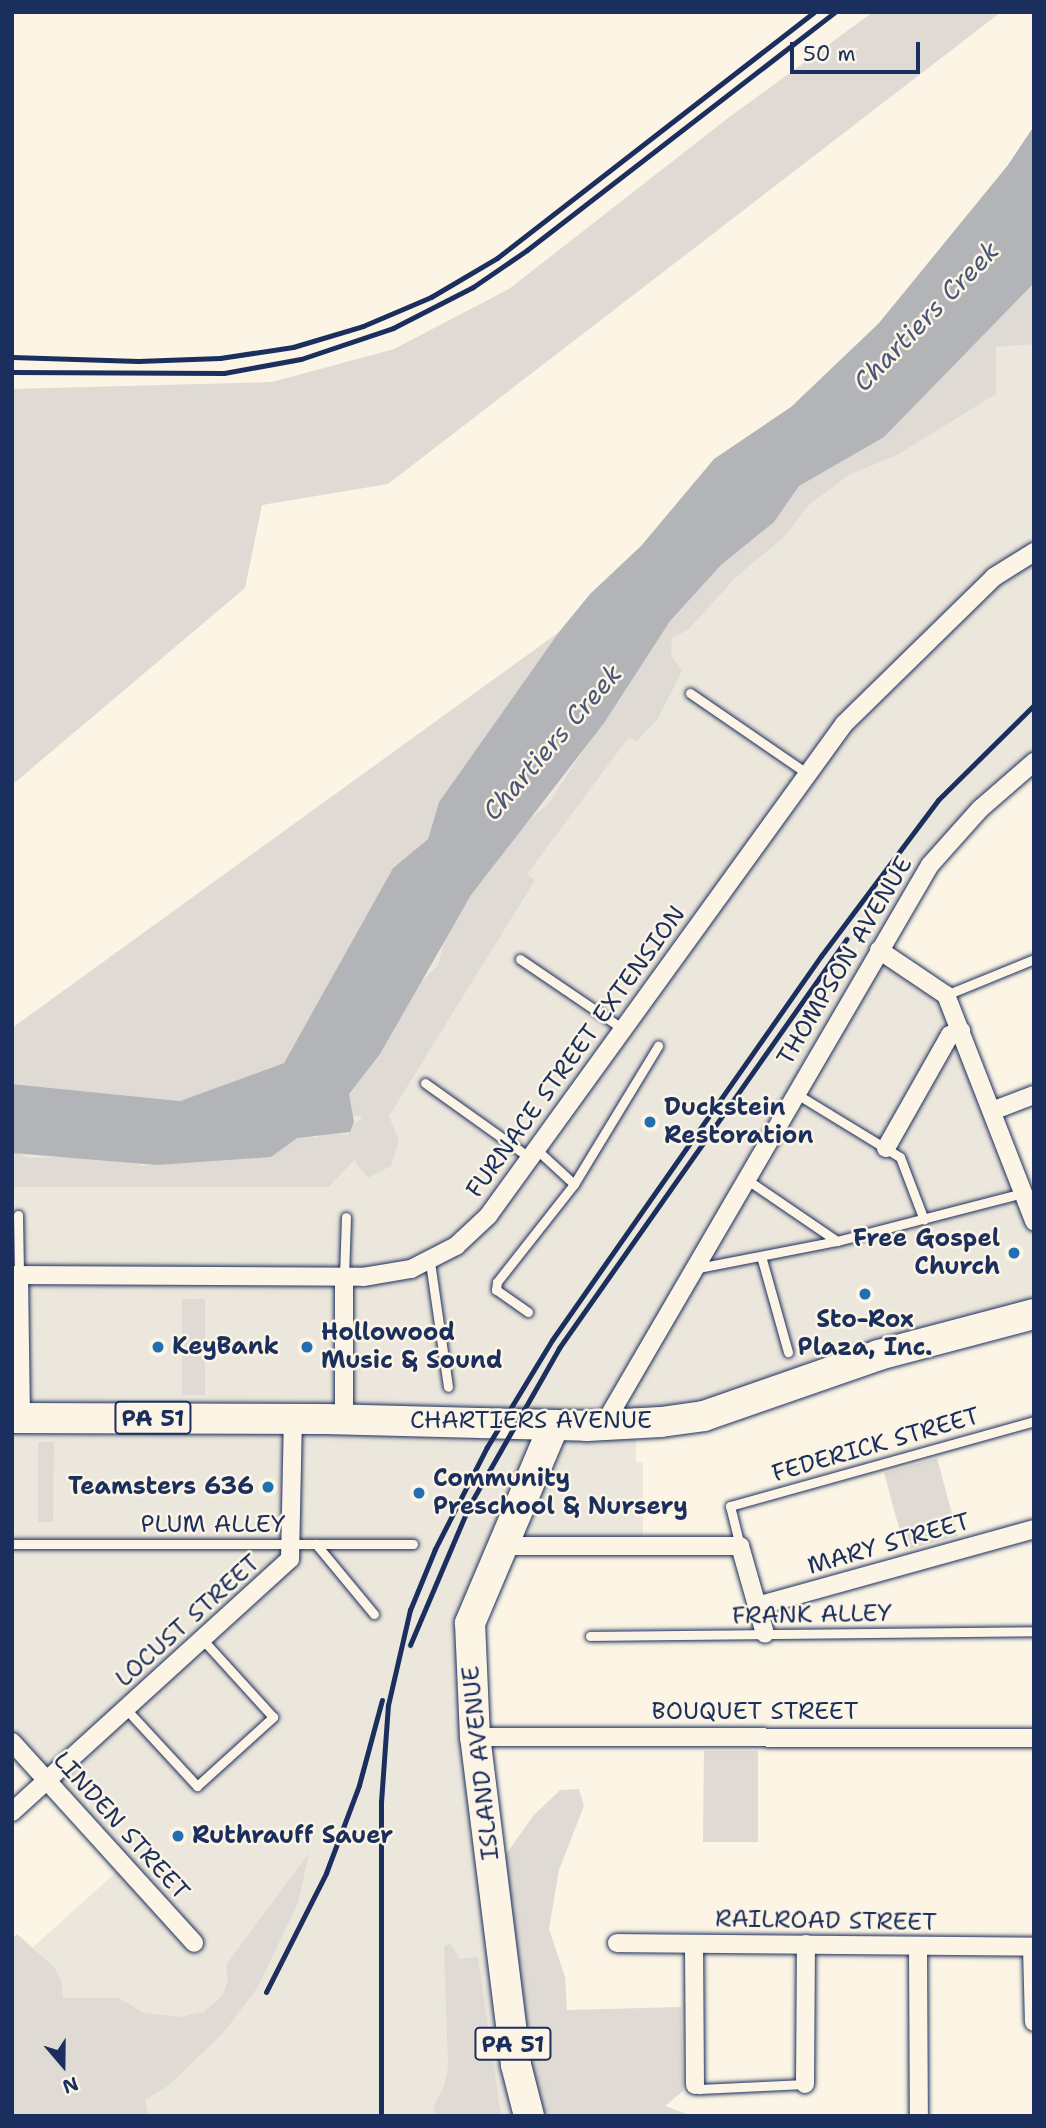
<!DOCTYPE html>
<style>
body{margin:0}
#map{position:relative;width:1046px;height:2128px;overflow:hidden;background:#fcf5e5;font-family:"Shantell Sans",sans-serif}
div>[style]{position:absolute}
.built>*{inset:0;background:#ece7dc}
.green>*{inset:0;background:#dfdbd4}
.water>*{inset:0;background:#b2b4b8}
.roads{filter:drop-shadow(0 0 2px #1b2f5e) drop-shadow(0 0 2px #1b2f5e)}
.service>*{height:9px;margin:-4.5px;padding:0 4.5px;transform-origin:4.5px;border-radius:4.5px;background:#fcf5e5}
.minor>*{height:18px;margin:-9px;padding:0 9px;transform-origin:9px;border-radius:9px;background:#fcf5e5}
.primary>*{height:30px;margin:-15px;padding:0 15px;transform-origin:15px;border-radius:15px;background:#fcf5e5}
.rail>*{height:5px;margin:-2.5px;padding:0 2.5px;transform-origin:2.5px;border-radius:2.5px;background:#1b2f5e}
.dots>*{width:19px;height:19px;translate:-50% -50%;box-sizing:border-box;border:4px solid #fcf5e5;border-radius:50%}
span{translate:-50% -50%;white-space:nowrap;text-align:center;line-height:1.15;-webkit-text-stroke:5px #fcf5e5;paint-order:stroke}
.shield-label span{padding:2px 5px;background:#fcf5e5;border:2px solid;border-radius:5px;-webkit-text-stroke-width:0}
.shield-label{font-size:23px;color:#1b2f5e;font-weight:700}
.street-label{font-size:24px;color:#1b2f5e}
.poi-label{font-size:24px;color:#1b2f5e;font-weight:700}
.left{translate:0 -50%;text-align:left}
.right{translate:-100% -50%;text-align:right}
.water-label{font-size:26px;color:#485779;font-style:italic}
.frame{position:absolute;inset:0;border:14px solid #1b2f5e;pointer-events:none}
.north{position:absolute;left:28px;top:2030px;width:70px;height:70px;-webkit-text-stroke:5px #fcf5e5;paint-order:stroke;rotate:160deg;font-size:19px;font-weight:700;line-height:28px;text-align:center;color:#1b2f5e}
.north::after{content:'';display:block;margin:auto;width:24px;height:32px;background:#1b2f5e;clip-path:polygon(50% 0,100% 100%,50% 72%,0 100%)}
.scale{position:absolute;left:790px;top:42px;width:130px;height:32px;box-sizing:border-box;border:4px solid #1b2f5e;border-top:0;padding-left:9px;font-size:21px;line-height:24px;white-space:nowrap;color:#1b2f5e;-webkit-text-stroke:5px #fcf5e5;paint-order:stroke}
</style>
<div id="map">
<div class="built">
<i style="clip-path:polygon(1034px 213px,1034px 762px,980px 809px,879px 949px,946px 995px,1034px 1203px,1034px 1314px,636px 1424px,636px 1462px,643px 1462px,643px 1546px,500px 1546px,470px 1623px,529px 2116px,12px 2116px,12px 1966px,124px 1865px,12px 1742px,12px 1150px,349px 1094px,680px 556px)"></i>
</div>
<div class="green">
<i style="clip-path:polygon(873px 12px,1001px 12px,388px 484px,262px 505px,245px 588px,12px 785px,12px 389px,272px 382px,394px 349px,509px 289px,728px 118px)"></i>
<i style="clip-path:polygon(1034px 264px,1034px 344px,996px 347px,996px 394px,897px 455px,849px 475px,810px 504px,783px 538px,736px 577px,689px 629px,672px 638px,671px 655px,682px 671px,657px 720px,636px 742px,629px 737px,527px 874px,535px 880px,389px 1116px,399px 1141px,391px 1166px,368px 1178px,354px 1160px,329px 1187px,12px 1187px,12px 1149px,28px 1158px,122px 1155px,142px 1166px,183px 1158px,196px 1163px,204px 1156px,225px 1155px,227px 1160px,238px 1155px,273px 1156px,278px 1145px,305px 1133px,314px 1138px,327px 1133px,348px 1135px,350px 1127px,363px 1117px,343px 1115px,338px 1109px,407px 996px,438px 965px,454px 905px,486px 877px,521px 826px,549px 803px,689px 590px)"></i>
<i style="clip-path:polygon(559px 632px,439px 802px,428px 839px,393px 868px,284px 1063px,180px 1101px,12px 1084px,12px 1028px)"></i>
<i style="clip-path:polygon(182px 1299px,205px 1299px,205px 1395px,182px 1395px)"></i>
<i style="clip-path:polygon(38px 1442px,54px 1442px,53px 1522px,38px 1522px)"></i>
<i style="clip-path:polygon(937px 1458px,958px 1536px,905px 1550px,884px 1473px)"></i>
<i style="clip-path:polygon(704px 1751px,758px 1751px,758px 1842px,703px 1842px)"></i>
<i style="clip-path:polygon(579px 1789px,584px 1806px,559px 1870px,549px 1929px,565px 1977px,567px 2010px,681px 2007px,683px 2091px,665px 2106px,692px 2116px,541px 2116px,523px 2065px,502px 1860px,533px 1816px,560px 1790px)"></i>
<i style="clip-path:polygon(309px 1853px,298px 1903px,258px 1987px,224px 2032px,168px 2086px,145px 2100px,149px 2116px,12px 2116px,12px 1938px,17px 1934px,54px 1967px,62px 1982px,63px 1998px,119px 1998px,144px 2013px,181px 2017px,204px 2012px,223px 1995px,228px 1979px,226px 1965px)"></i>
<i style="clip-path:polygon(450px 1943px,460px 1959px,478px 1957px,501px 2116px,435px 2116px,434px 2105px,444px 2087px,448px 2067px,444px 1947px)"></i>
</div>
<div class="water">
<i style="clip-path:polygon(1034px 126px,1034px 283px,884px 437px,799px 486px,774px 522px,721px 565px,670px 621px,604px 723px,471px 895px,380px 1054px,349px 1094px,354px 1122px,350px 1132px,297px 1138px,271px 1157px,157px 1165px,12px 1153px,12px 1084px,180px 1101px,284px 1063px,393px 868px,428px 839px,439px 802px,559px 632px,590px 594px,641px 546px,714px 459px,791px 407px,879px 323px,1008px 165px)"></i>
</div>
<div class="roads">
<div class="service">
<i style="left:690px;top:693px;width:143px;rotate:34.5deg"></i>
<i style="left:520px;top:959px;width:125px;rotate:34.2deg"></i>
<i style="left:946px;top:995px;width:95px;rotate:-22.2deg"></i>
<i style="left:425px;top:1083px;width:129px;rotate:35.5deg"></i>
<i style="left:795px;top:1093px;width:123px;rotate:31.4deg"></i>
<i style="left:900px;top:1157px;width:67px;rotate:69.1deg"></i>
<i style="left:746px;top:1179px;width:110px;rotate:34.3deg"></i>
<i style="left:574px;top:1184px;width:162px;rotate:-58.7deg"></i>
<i style="left:18px;top:1215px;width:60px;rotate:89deg"></i>
<i style="left:761px;top:1256px;width:100px;rotate:74.3deg"></i>
<i style="left:430px;top:1262px;width:126px;rotate:81.8deg"></i>
<i style="left:698px;top:1268px;width:142px;rotate:-11deg"></i>
<i style="left:837px;top:1241px;width:192px;rotate:-14.5deg"></i>
<i style="left:344px;top:1277px;width:60px;rotate:-88.1deg"></i>
<i style="left:528px;top:1312px;width:39px;rotate:-145deg"></i>
<i style="left:496px;top:1290px;width:8px;rotate:-83deg"></i>
<i style="left:497px;top:1282px;width:125px;rotate:-51.8deg"></i>
<i style="left:574px;top:1184px;width:52px;rotate:-137.4deg"></i>
<i style="left:12px;top:1544px;width:401px"></i>
<i style="left:316px;top:1544px;width:91px;rotate:50.4deg"></i>
<i style="left:740px;top:1546px;width:41px;rotate:-104deg"></i>
<i style="left:730px;top:1506px;width:316px;rotate:-15.6deg"></i>
<i style="left:590px;top:1636px;width:444px;rotate:-0.6deg"></i>
<i style="left:126px;top:1709px;width:105px;rotate:47.3deg"></i>
<i style="left:197px;top:1786px;width:103px;rotate:-42.2deg"></i>
<i style="left:273px;top:1717px;width:104px;rotate:-132.3deg"></i>
<i style="left:695px;top:2085px;width:6px;rotate:45deg"></i>
<i style="left:699px;top:2089px;width:106px;rotate:-2.7deg"></i>
</div>
<div class="minor">
<i style="left:879px;top:950px;width:81px;rotate:33.9deg"></i>
<i style="left:946px;top:995px;width:243px;rotate:68.7deg"></i>
<i style="left:992px;top:1111px;width:45px;rotate:-20.9deg"></i>
<i style="left:886px;top:1148px;width:130px;rotate:-60.5deg"></i>
<i style="left:950px;top:1035px;width:12px;rotate:-20deg"></i>
<i style="left:12px;top:1275px;width:351px;rotate:0.3deg"></i>
<i style="left:363px;top:1277px;width:49px;rotate:-9.5deg"></i>
<i style="left:411px;top:1269px;width:51px;rotate:-27.1deg"></i>
<i style="left:456px;top:1246px;width:44px;rotate:-43.2deg"></i>
<i style="left:488px;top:1216px;width:607px;rotate:-54.11deg"></i>
<i style="left:844px;top:724px;width:210px;rotate:-44.4deg"></i>
<i style="left:994px;top:577px;width:47px;rotate:-32deg"></i>
<i style="left:19px;top:1275px;width:143px;rotate:89.2deg"></i>
<i style="left:344px;top:1277px;width:142px;rotate:90deg"></i>
<i style="left:603px;top:1426px;width:649px;rotate:-59.76deg"></i>
<i style="left:930px;top:865px;width:75px;rotate:-48.2deg"></i>
<i style="left:980px;top:809px;width:72px;rotate:-41deg"></i>
<i style="left:500px;top:1546px;width:240px"></i>
<i style="left:740px;top:1546px;width:91px;rotate:74.1deg"></i>
<i style="left:757px;top:1606px;width:288px;rotate:-15.5deg"></i>
<i style="left:475px;top:1737px;width:559px;rotate:0.1deg"></i>
<i style="left:12px;top:1742px;width:271px;rotate:47.8deg"></i>
<i style="left:12px;top:1812px;width:376px;rotate:-42.3deg"></i>
<i style="left:290px;top:1559px;width:141px;rotate:-88.8deg"></i>
<i style="left:617px;top:1943px;width:417px;rotate:0.5deg"></i>
<i style="left:694px;top:1944px;width:141px;rotate:89.6deg"></i>
<i style="left:918px;top:1947px;width:169px;rotate:89.7deg"></i>
<i style="left:1032px;top:1947px;width:75px;rotate:88.5deg"></i>
<i style="left:805px;top:2084px;width:140px;rotate:-89.6deg"></i>
</div>
<div class="primary">
<i style="left:12px;top:1418px;width:313px;rotate:0.2deg"></i>
<i style="left:325px;top:1419px;width:262px;rotate:1.5deg"></i>
<i style="left:587px;top:1426px;width:74px;rotate:-3.1deg"></i>
<i style="left:661px;top:1422px;width:43px;rotate:-7.9deg"></i>
<i style="left:704px;top:1416px;width:185px;rotate:-19.2deg"></i>
<i style="left:879px;top:1355px;width:160px;rotate:-14.8deg"></i>
<i style="left:529px;top:2116px;width:53px;rotate:-104.3deg"></i>
<i style="left:516px;top:2065px;width:331px;rotate:-97.1deg"></i>
<i style="left:475px;top:1737px;width:114px;rotate:-92.5deg"></i>
<i style="left:470px;top:1623px;width:215px;rotate:-67deg"></i>
</div>
</div>
<div class="rail">
<i style="left:12px;top:357px;width:126px;rotate:1.8deg"></i>
<i style="left:138px;top:361px;width:82px;rotate:-2.1deg"></i>
<i style="left:220px;top:358px;width:74px;rotate:-8.6deg"></i>
<i style="left:293px;top:347px;width:73px;rotate:-16.7deg"></i>
<i style="left:363px;top:326px;width:74px;rotate:-23.1deg"></i>
<i style="left:431px;top:297px;width:77px;rotate:-30.6deg"></i>
<i style="left:497px;top:258px;width:401px;rotate:-37.8deg"></i>
<i style="left:12px;top:372px;width:212px;rotate:0.3deg"></i>
<i style="left:224px;top:373px;width:78px;rotate:-10.3deg"></i>
<i style="left:301px;top:359px;width:97px;rotate:-18.6deg"></i>
<i style="left:393px;top:328px;width:90px;rotate:-27.1deg"></i>
<i style="left:473px;top:287px;width:65px;rotate:-34.4deg"></i>
<i style="left:527px;top:250px;width:389px;rotate:-37.7deg"></i>
<i style="left:410px;top:1645px;width:151px;rotate:-67deg"></i>
<i style="left:469px;top:1506px;width:182px;rotate:-60.3deg"></i>
<i style="left:559px;top:1348px;width:500px;rotate:-54.9deg"></i>
<i style="left:266px;top:1992px;width:133px;rotate:-63.2deg"></i>
<i style="left:326px;top:1873px;width:94px;rotate:-69.4deg"></i>
<i style="left:359px;top:1785px;width:88px;rotate:-74.9deg"></i>
<i style="left:381px;top:2116px;width:314px;rotate:-90deg"></i>
<i style="left:381px;top:1802px;width:97px;rotate:-85.9deg"></i>
<i style="left:388px;top:1705px;width:98px;rotate:-77deg"></i>
<i style="left:410px;top:1610px;width:66px;rotate:-67.7deg"></i>
<i style="left:435px;top:1549px;width:114px;rotate:-63deg"></i>
<i style="left:487px;top:1447px;width:125px;rotate:-58.7deg"></i>
<i style="left:552px;top:1340px;width:469px;rotate:-55deg"></i>
<i style="left:821px;top:956px;width:195px;rotate:-53.1deg"></i>
<i style="left:938px;top:800px;width:135px;rotate:-44.7deg"></i>
</div>
<div class="dots">
<i style="left:650px;top:1122px;background:#1f6fb2"></i>
<i style="left:1014px;top:1253px;background:#1f6fb2"></i>
<i style="left:865px;top:1294px;background:#1f6fb2"></i>
<i style="left:158px;top:1347px;background:#1f6fb2"></i>
<i style="left:307px;top:1347px;background:#1f6fb2"></i>
<i style="left:268px;top:1487px;background:#1f6fb2"></i>
<i style="left:419px;top:1493px;background:#1f6fb2"></i>
<i style="left:178px;top:1836px;background:#1f6fb2"></i>
</div>
<div class="shield-label">
<span style="left:153px;top:1418px">PA 51</span>
<span style="left:513px;top:2044px">PA 51</span>
</div>
<div class="street-label">
<span style="left:845px;top:961px;rotate:-59deg">THOMPSON AVENUE</span>
<span style="left:576px;top:1052px;rotate:-54deg">FURNACE STREET EXTENSION</span>
<span style="left:531px;top:1421px">CHARTIERS AVENUE</span>
<span style="left:876px;top:1445px;rotate:-16deg">FEDERICK STREET</span>
<span style="left:213px;top:1525px">PLUM ALLEY</span>
<span style="left:889px;top:1544px;rotate:-16deg">MARY STREET</span>
<span style="left:812px;top:1615px;rotate:-1deg">FRANK ALLEY</span>
<span style="left:188px;top:1621px;rotate:-42deg">LOCUST STREET</span>
<span style="left:755px;top:1712px">BOUQUET STREET</span>
<span style="left:481px;top:1763px;rotate:-96deg">ISLAND AVENUE</span>
<span style="left:121px;top:1826px;rotate:48deg">LINDEN STREET</span>
<span style="left:826px;top:1921px;rotate:1deg">RAILROAD STREET</span>
</div>
<div class="poi-label">
<span class="left" style="left:664px;top:1122px">Duckstein<br>Restoration</span>
<span class="right" style="left:1000px;top:1253px">Free Gospel<br>Church</span>
<span style="left:865px;top:1334px">Sto-Rox<br>Plaza, Inc.</span>
<span class="left" style="left:321px;top:1347px">Hollowood<br>Music &amp; Sound</span>
<span class="left" style="left:172px;top:1347px">KeyBank</span>
<span class="left" style="left:433px;top:1493px">Community<br>Preschool &amp; Nursery</span>
<span class="right" style="left:254px;top:1487px">Teamsters 636</span>
<span class="left" style="left:192px;top:1836px">Ruthrauff Sauer</span>
</div>
<div class="water-label">
<span style="left:926px;top:316px;rotate:-46deg">Chartiers Creek</span>
<span style="left:552px;top:742px;rotate:-49deg">Chartiers Creek</span>
</div>
<div class="frame"></div>
<div class="north">N</div>
<div class="scale">50 m</div>
</div>
